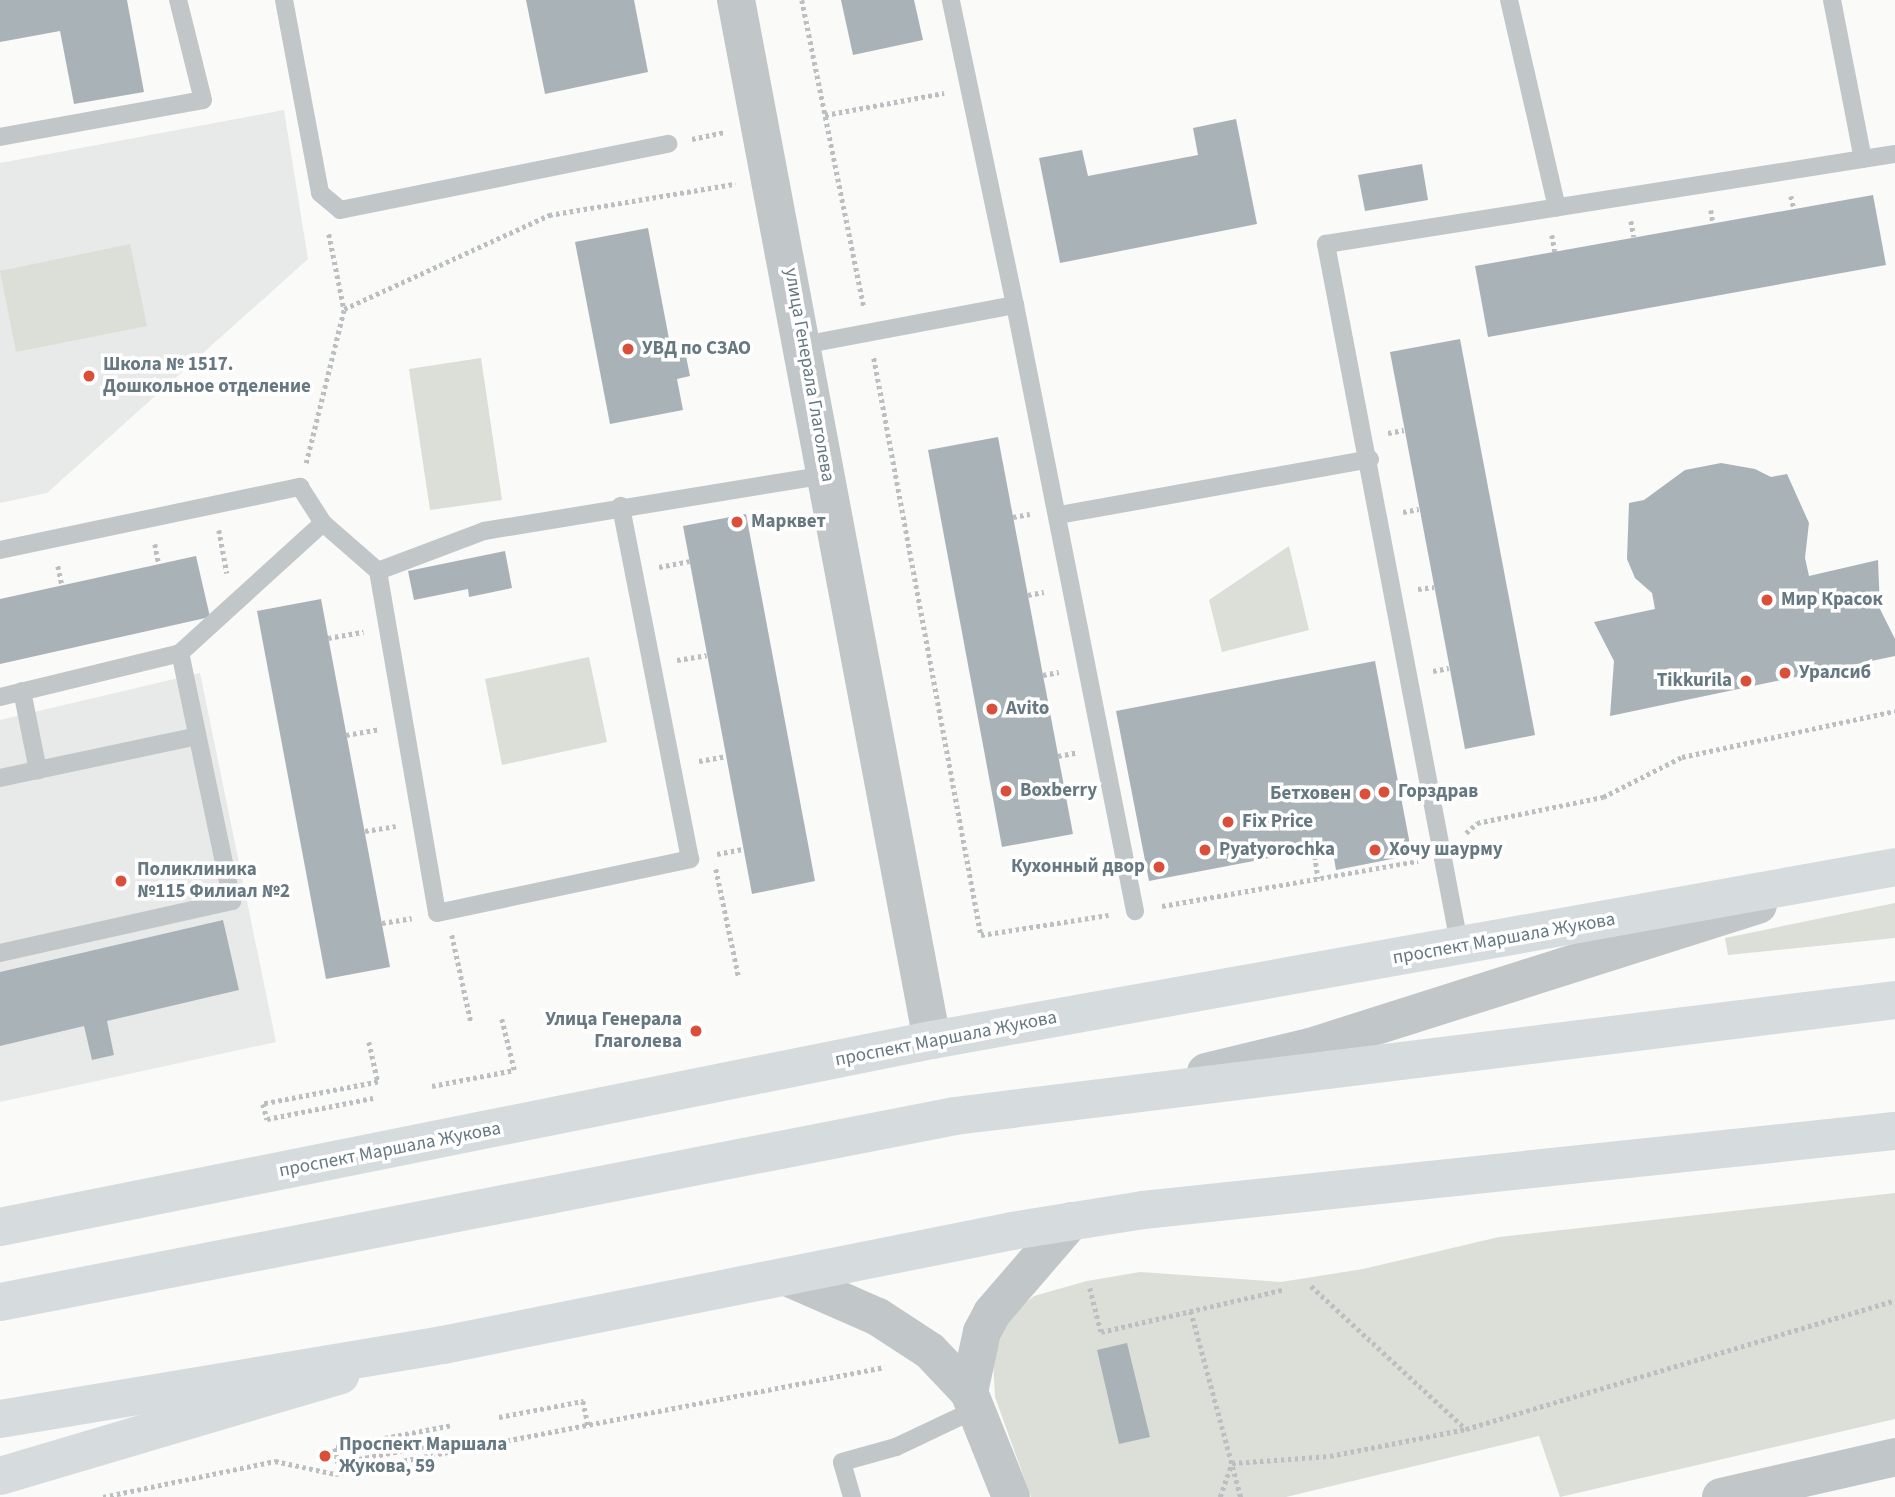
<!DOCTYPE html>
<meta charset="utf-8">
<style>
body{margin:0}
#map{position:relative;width:1895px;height:1497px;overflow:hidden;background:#fafaf8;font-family:"Source Sans 3",sans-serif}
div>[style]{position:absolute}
.built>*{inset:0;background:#e8eae9}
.green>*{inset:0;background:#dbdfd7}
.building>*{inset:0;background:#a9b2b7}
.path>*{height:4.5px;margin-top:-2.25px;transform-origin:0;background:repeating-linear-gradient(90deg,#bcbfc1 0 3.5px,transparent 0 7px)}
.service>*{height:18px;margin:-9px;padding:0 9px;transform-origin:9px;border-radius:9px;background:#c1c6c9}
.tertiary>*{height:38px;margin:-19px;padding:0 19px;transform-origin:19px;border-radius:19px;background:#c1c6c9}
.secondary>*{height:38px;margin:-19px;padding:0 19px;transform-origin:19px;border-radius:19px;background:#d6dcde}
.primary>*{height:38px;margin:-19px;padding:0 19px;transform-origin:19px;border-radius:19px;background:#d6dcde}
.dots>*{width:19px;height:19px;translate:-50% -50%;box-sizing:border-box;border:4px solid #fff;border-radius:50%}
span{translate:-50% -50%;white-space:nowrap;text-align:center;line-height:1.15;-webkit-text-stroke:7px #fff;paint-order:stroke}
.poi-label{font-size:19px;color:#667881;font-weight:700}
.left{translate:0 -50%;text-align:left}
.right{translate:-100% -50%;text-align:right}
.street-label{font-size:19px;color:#667881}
</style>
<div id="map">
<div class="built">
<i style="clip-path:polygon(284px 110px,308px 259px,47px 493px,0 503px,0 163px)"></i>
<i style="clip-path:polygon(200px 673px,276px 1042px,0 1102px,0 720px)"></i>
</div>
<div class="green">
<i style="clip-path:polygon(130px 244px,147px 326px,16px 352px,0 271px)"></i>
<i style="clip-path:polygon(481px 358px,502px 500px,430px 510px,409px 369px)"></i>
<i style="clip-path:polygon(1289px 546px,1309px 630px,1222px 652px,1209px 600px)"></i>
<i style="clip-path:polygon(589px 657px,607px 742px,502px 765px,485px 679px)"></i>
<i style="clip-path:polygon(1895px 903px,1895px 938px,1728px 955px,1725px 938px)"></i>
<i style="clip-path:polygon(1895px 1193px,1895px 1419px,1560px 1497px,1539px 1436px,1286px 1497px,1031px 1497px,995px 1397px,993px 1361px,1007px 1318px,1034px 1296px,1087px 1281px,1140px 1272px,1281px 1282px,1363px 1269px,1499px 1237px)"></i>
</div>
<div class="building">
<i style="clip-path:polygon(0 0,127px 0,144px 92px,74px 104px,60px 31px,0 42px)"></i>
<i style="clip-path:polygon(526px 0,634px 0,648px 72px,545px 94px)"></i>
<i style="clip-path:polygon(841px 0,914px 0,923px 40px,853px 55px)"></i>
<i style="clip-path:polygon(1236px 119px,1257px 224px,1060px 263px,1039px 158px,1082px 150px,1088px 176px,1198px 155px,1193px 128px)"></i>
<i style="clip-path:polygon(1422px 164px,1428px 200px,1365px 211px,1358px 175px)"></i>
<i style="clip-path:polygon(1873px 195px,1886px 265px,1488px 337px,1475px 266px)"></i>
<i style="clip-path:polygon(648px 228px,670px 344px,683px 341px,690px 376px,677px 379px,683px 410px,610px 424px,575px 242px)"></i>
<i style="clip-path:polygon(1460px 339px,1535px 735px,1465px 749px,1390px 352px)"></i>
<i style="clip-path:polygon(998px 437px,1073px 834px,1002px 847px,928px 450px)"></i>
<i style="clip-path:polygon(1721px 463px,1755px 469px,1771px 477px,1787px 474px,1809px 523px,1805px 558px,1809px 576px,1878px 560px,1880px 609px,1895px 639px,1895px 656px,1610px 716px,1614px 661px,1594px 622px,1655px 609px,1652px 593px,1635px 578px,1627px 559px,1629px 503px,1644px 500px,1685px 470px)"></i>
<i style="clip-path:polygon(746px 514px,815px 881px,752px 894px,683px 526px)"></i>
<i style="clip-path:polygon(505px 551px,512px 588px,469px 597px,468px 589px,414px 600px,408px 571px)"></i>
<i style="clip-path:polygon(196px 556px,210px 617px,0 664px,0 599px)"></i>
<i style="clip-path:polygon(321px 599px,390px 967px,326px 979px,257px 611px)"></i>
<i style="clip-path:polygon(1375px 661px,1412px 855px,1336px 870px,1332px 846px,1149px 881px,1116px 711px)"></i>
<i style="clip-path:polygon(223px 920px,239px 990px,107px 1021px,114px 1055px,92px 1060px,84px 1026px,0 1046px,0 972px)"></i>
<i style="clip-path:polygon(1127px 1343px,1150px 1437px,1119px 1444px,1097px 1350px)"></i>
</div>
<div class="path">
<i style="left:802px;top:0;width:314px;rotate:78.6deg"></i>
<i style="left:825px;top:115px;width:121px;rotate:-10.5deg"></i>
<i style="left:692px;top:139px;width:34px;rotate:-12deg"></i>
<i style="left:1791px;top:196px;width:13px;rotate:77deg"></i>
<i style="left:1711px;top:210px;width:13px;rotate:81deg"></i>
<i style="left:1631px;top:221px;width:16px;rotate:79deg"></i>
<i style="left:329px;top:234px;width:76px;rotate:78.7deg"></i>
<i style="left:1552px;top:235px;width:17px;rotate:80deg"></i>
<i style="left:874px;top:358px;width:587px;rotate:79.49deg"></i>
<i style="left:981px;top:935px;width:129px;rotate:-8.9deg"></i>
<i style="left:1388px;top:433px;width:16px;rotate:-11deg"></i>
<i style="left:306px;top:463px;width:159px;rotate:-76.1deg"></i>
<i style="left:344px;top:309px;width:226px;rotate:-24.6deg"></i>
<i style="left:549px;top:215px;width:189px;rotate:-9.5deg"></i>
<i style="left:1403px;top:512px;width:16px;rotate:-11deg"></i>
<i style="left:1013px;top:517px;width:17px;rotate:-10deg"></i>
<i style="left:219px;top:530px;width:44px;rotate:79.5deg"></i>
<i style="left:155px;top:544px;width:20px;rotate:79deg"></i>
<i style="left:58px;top:566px;width:19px;rotate:78deg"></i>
<i style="left:659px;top:567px;width:31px;rotate:-11deg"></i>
<i style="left:1418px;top:589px;width:16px;rotate:-7deg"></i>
<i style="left:1028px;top:595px;width:16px;rotate:-11deg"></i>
<i style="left:328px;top:638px;width:36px;rotate:-10deg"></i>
<i style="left:677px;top:660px;width:30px;rotate:-9deg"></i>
<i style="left:1433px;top:671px;width:16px;rotate:-11deg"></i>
<i style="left:1043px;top:675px;width:16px;rotate:-11deg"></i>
<i style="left:346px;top:735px;width:34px;rotate:-10deg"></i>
<i style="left:1058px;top:756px;width:20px;rotate:-11deg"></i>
<i style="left:699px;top:761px;width:27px;rotate:-10deg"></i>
<i style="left:365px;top:831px;width:31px;rotate:-9deg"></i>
<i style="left:1466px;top:833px;width:15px;rotate:-42deg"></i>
<i style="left:1477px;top:823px;width:129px;rotate:-11.7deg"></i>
<i style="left:1603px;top:797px;width:89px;rotate:-26.9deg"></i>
<i style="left:1682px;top:757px;width:218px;rotate:-12.2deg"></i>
<i style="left:1314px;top:849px;width:30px;rotate:82deg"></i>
<i style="left:717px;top:854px;width:26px;rotate:-11deg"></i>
<i style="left:716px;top:869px;width:111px;rotate:78.1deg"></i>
<i style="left:1162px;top:906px;width:260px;rotate:-10deg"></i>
<i style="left:382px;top:923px;width:30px;rotate:-9deg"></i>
<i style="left:452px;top:935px;width:89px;rotate:77.7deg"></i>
<i style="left:369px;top:1042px;width:41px;rotate:77.3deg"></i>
<i style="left:378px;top:1082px;width:117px;rotate:169.2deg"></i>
<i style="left:263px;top:1104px;width:16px;rotate:75deg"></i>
<i style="left:267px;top:1119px;width:108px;rotate:-11.2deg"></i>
<i style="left:432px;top:1086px;width:84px;rotate:-11deg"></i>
<i style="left:514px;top:1070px;width:55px;rotate:-103.8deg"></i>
<i style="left:1311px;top:1286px;width:211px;rotate:42.7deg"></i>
<i style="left:1466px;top:1429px;width:448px;rotate:-16.7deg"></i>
<i style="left:1090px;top:1288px;width:45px;rotate:76deg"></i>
<i style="left:1101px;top:1332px;width:186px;rotate:-13.1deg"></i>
<i style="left:1191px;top:1311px;width:193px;rotate:75deg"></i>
<i style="left:499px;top:1417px;width:86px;rotate:-10.8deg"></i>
<i style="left:583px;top:1401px;width:25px;rotate:78deg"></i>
<i style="left:450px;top:1426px;width:117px;rotate:169.2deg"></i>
<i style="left:335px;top:1448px;width:15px;rotate:79deg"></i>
<i style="left:338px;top:1463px;width:116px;rotate:-10.9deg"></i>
<i style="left:452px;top:1441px;width:9px;rotate:77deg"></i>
<i style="left:103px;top:1497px;width:176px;rotate:-11.8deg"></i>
<i style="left:275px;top:1461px;width:61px;rotate:12.2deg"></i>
<i style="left:335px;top:1474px;width:560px;rotate:-11.01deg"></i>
<i style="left:1220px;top:1497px;width:36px;rotate:-71deg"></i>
<i style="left:1232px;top:1463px;width:98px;rotate:-4.1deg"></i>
<i style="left:1330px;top:1456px;width:139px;rotate:-11.2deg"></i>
</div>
<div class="service">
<i style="left:284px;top:0;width:196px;rotate:79.4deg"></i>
<i style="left:320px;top:193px;width:26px;rotate:40deg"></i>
<i style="left:340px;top:210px;width:335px;rotate:-11.4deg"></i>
<i style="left:1509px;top:0;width:213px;rotate:77deg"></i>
<i style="left:1832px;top:0;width:162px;rotate:79deg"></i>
<i style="left:0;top:137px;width:206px;rotate:-10.3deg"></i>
<i style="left:203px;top:100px;width:103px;rotate:-104deg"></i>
<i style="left:1015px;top:305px;width:618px;rotate:78.8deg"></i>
<i style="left:803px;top:345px;width:216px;rotate:-10.7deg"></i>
<i style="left:1015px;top:305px;width:312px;rotate:-101.9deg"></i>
<i style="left:1059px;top:515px;width:316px;rotate:-10.2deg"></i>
<i style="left:0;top:550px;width:307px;rotate:-11.9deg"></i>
<i style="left:300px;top:487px;width:43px;rotate:57.4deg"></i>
<i style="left:323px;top:523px;width:73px;rotate:41.1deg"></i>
<i style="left:378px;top:571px;width:113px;rotate:-20.7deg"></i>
<i style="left:484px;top:531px;width:348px;rotate:-9.3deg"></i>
<i style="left:378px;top:571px;width:347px;rotate:80.2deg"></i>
<i style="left:437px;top:913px;width:259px;rotate:-12deg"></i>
<i style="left:690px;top:859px;width:360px;rotate:-101.1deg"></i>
<i style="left:22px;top:691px;width:81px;rotate:78.6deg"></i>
<i style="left:0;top:697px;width:185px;rotate:-13.7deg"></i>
<i style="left:180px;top:653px;width:193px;rotate:-42.3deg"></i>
<i style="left:0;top:778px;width:201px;rotate:-12deg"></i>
<i style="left:1460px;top:948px;width:717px;rotate:-100.78deg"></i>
<i style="left:1326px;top:244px;width:576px;rotate:-8.99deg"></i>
<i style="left:0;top:953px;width:238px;rotate:-12.6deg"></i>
<i style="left:232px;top:901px;width:253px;rotate:-101.8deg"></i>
<i style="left:852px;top:1497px;width:36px;rotate:-106deg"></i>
<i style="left:842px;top:1462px;width:56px;rotate:-15.5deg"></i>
<i style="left:896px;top:1447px;width:89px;rotate:-25.4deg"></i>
</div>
<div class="tertiary">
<i style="left:736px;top:0;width:1058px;rotate:79.33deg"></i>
<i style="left:1206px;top:1072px;width:107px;rotate:-13.5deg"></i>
<i style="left:1310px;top:1047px;width:470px;rotate:-17.6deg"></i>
<i style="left:787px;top:1277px;width:99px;rotate:23.7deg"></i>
<i style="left:878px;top:1317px;width:62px;rotate:33.2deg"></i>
<i style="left:930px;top:1351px;width:57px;rotate:46.4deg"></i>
<i style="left:969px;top:1392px;width:113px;rotate:68.2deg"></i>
<i style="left:969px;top:1392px;width:61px;rotate:-77.8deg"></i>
<i style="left:982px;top:1332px;width:21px;rotate:-62deg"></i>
<i style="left:992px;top:1313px;width:121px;rotate:-49.3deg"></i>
<i style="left:1721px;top:1497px;width:179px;rotate:-12.9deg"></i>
</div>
<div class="secondary">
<i style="left:0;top:1227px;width:951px;rotate:-11.35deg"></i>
<i style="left:932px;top:1040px;width:978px;rotate:-10.18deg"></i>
<i style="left:0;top:1476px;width:355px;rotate:-16.5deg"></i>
</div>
<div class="primary">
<i style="left:0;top:1302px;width:973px;rotate:-11.02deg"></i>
<i style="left:955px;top:1116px;width:947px;rotate:-7.03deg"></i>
<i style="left:0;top:1419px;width:449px;rotate:-9.5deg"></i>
<i style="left:443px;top:1345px;width:580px;rotate:-11.33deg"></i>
<i style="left:1012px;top:1231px;width:133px;rotate:-9.1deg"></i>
<i style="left:1143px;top:1210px;width:756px;rotate:-6deg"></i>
</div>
<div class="dots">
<i style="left:628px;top:349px;background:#d94f39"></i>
<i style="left:89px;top:376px;background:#d94f39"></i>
<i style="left:737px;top:522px;background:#d94f39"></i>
<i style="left:1767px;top:600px;background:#d94f39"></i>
<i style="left:1785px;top:673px;background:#d94f39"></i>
<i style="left:1746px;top:681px;background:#d94f39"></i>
<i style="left:992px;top:709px;background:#d94f39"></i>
<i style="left:1006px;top:791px;background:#d94f39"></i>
<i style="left:1384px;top:792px;background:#d94f39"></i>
<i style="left:1365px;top:794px;background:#d94f39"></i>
<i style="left:1228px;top:822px;background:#d94f39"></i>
<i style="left:1205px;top:850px;background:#d94f39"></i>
<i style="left:1375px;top:850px;background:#d94f39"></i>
<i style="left:1159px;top:867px;background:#d94f39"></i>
<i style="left:121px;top:881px;background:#d94f39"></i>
<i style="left:696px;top:1031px;background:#d94f39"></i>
<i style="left:325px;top:1456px;background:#d94f39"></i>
</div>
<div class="poi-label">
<span class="left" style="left:642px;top:349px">УВД по СЗАО</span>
<span class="left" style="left:103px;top:376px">Школа № 1517.<br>Дошкольное отделение</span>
<span class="left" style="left:751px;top:522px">Марквет</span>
<span class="left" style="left:1781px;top:600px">Мир Красок</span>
<span class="left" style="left:1799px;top:673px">Уралсиб</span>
<span class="right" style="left:1732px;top:681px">Tikkurila</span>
<span class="left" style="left:1006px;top:709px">Avito</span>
<span class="left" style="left:1020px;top:791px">Boxberry</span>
<span class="left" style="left:1398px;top:792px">Горздрав</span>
<span class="right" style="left:1351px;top:794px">Бетховен</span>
<span class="left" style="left:1242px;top:822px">Fix Price</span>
<span class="left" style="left:1219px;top:850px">Pyatyorochka</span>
<span class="left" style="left:1389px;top:850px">Хочу шаурму</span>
<span class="right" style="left:1145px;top:867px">Кухонный двор</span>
<span class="left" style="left:137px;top:881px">Поликлиника<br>№115 Филиал №2</span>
<span class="right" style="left:682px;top:1031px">Улица Генерала<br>Глаголева</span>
<span class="left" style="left:339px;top:1456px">Проспект Маршала<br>Жукова, 59</span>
</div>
<div class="street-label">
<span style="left:809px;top:375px;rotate:80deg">улица Генерала Глаголева</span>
<span style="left:1504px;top:939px;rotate:-10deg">проспект Маршала Жукова</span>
<span style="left:946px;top:1039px;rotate:-11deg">проспект Маршала Жукова</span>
<span style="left:390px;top:1150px;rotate:-11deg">проспект Маршала Жукова</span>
</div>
</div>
